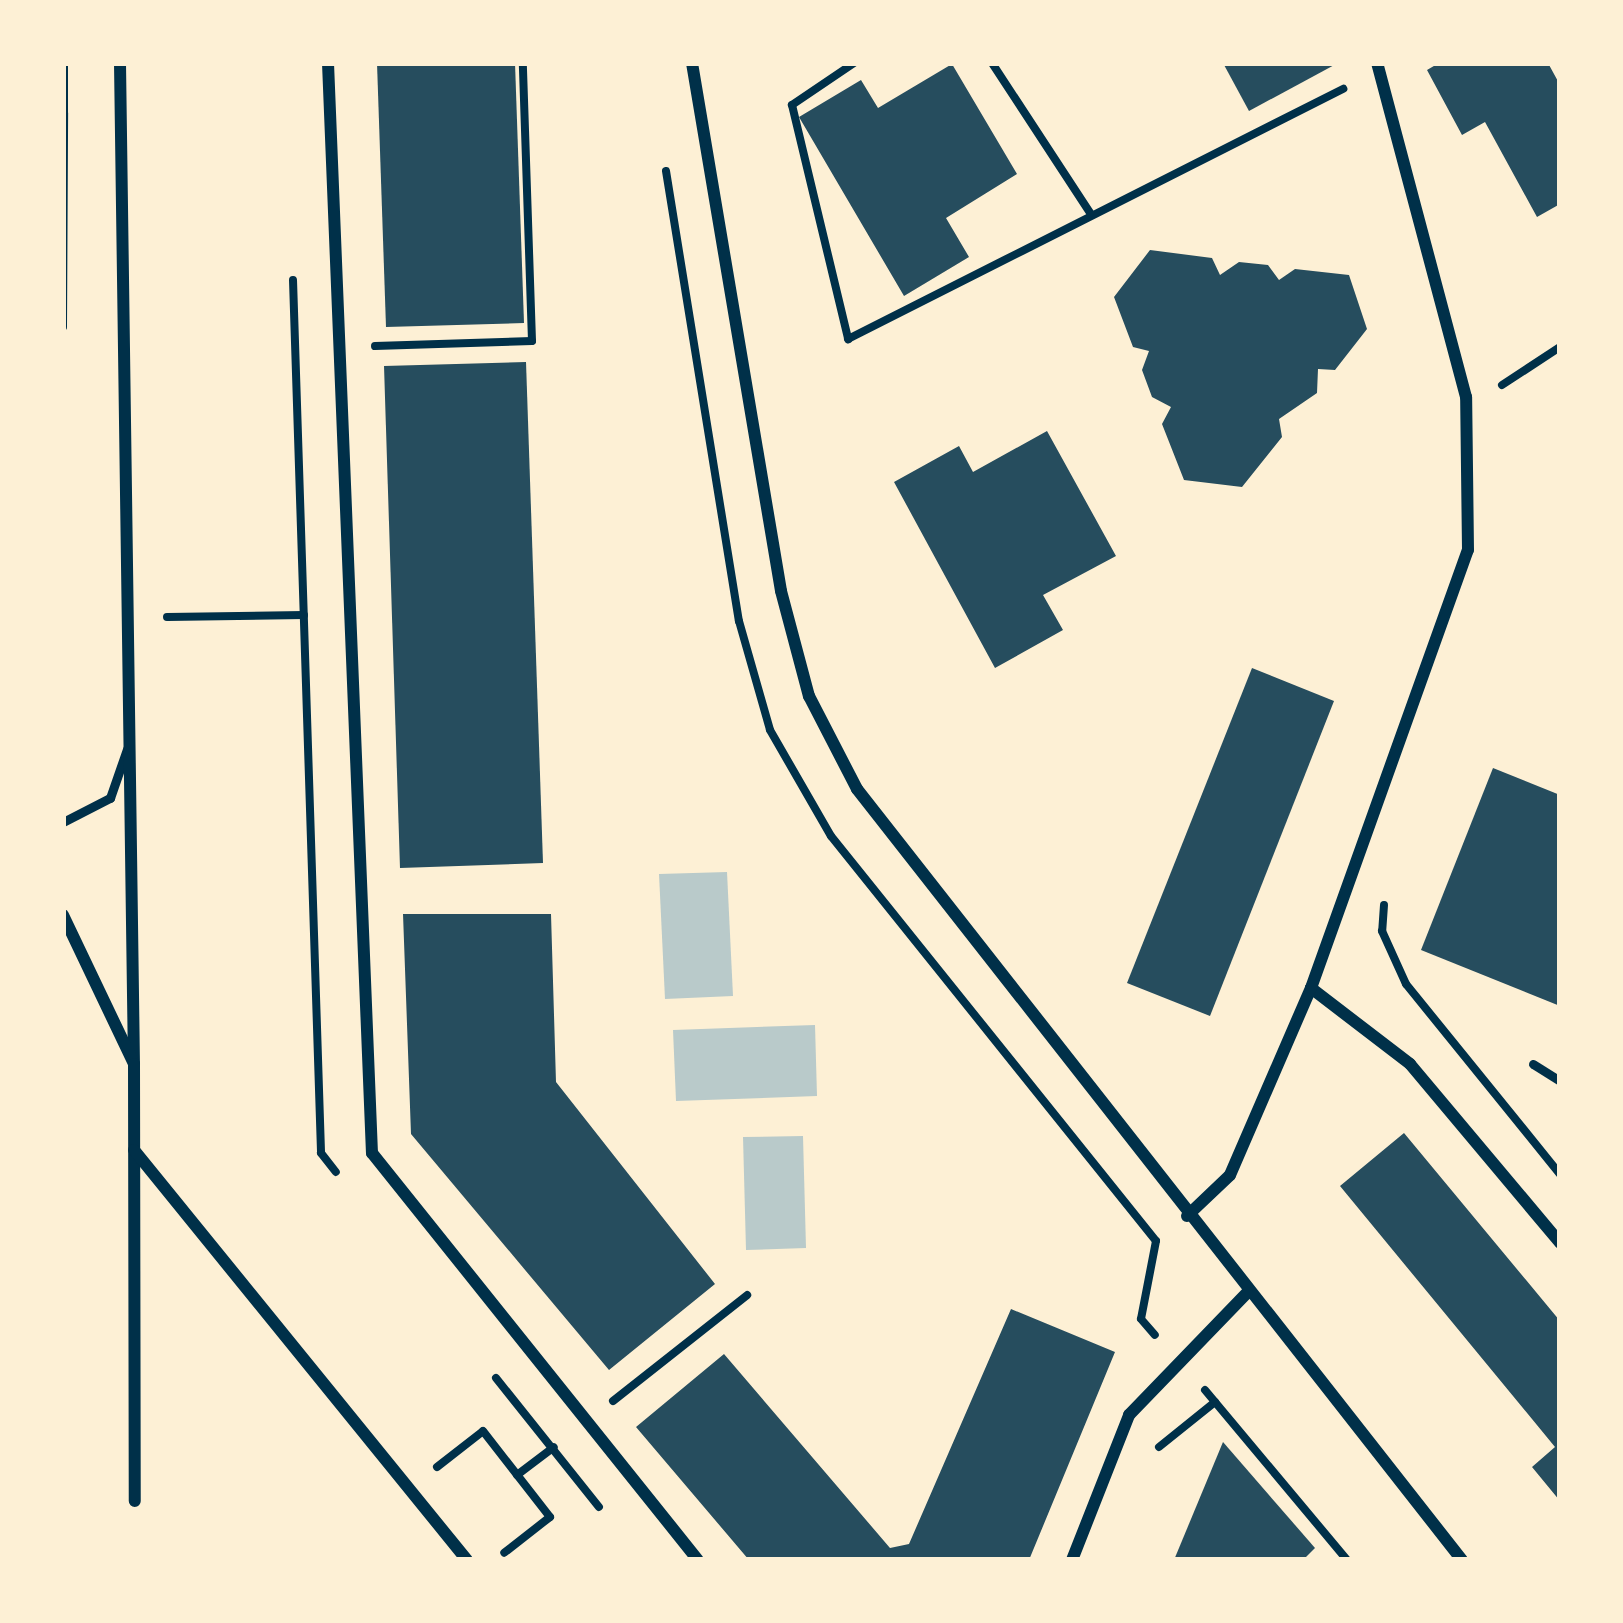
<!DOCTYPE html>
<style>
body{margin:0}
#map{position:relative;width:1623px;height:1623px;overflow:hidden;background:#fdf0d5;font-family:"Open Sans",sans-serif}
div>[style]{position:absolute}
.green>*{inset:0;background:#b9caca}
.building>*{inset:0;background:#264d5e}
.path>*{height:8px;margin:-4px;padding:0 4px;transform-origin:4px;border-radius:4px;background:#003049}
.service>*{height:9px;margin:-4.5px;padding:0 4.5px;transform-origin:4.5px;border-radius:4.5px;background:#003049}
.minor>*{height:12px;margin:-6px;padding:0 6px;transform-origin:6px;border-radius:6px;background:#003049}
span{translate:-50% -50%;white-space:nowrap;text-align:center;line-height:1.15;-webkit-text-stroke:9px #fdf0d5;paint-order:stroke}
.frame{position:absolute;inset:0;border:66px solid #fdf0d5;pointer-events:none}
</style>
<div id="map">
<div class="green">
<i style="clip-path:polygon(727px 872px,733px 996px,665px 999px,659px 874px)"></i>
<i style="clip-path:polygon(815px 1025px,817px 1096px,676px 1101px,673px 1030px)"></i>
<i style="clip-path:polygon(803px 1136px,806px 1248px,746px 1250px,743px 1137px)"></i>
</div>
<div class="building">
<i style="clip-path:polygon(377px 63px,515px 63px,524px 323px,386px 327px)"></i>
<i style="clip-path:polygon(1223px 63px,1338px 63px,1249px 111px)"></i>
<i style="clip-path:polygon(1439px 63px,1548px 63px,1560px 85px,1560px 204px,1537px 217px,1485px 122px,1462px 135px,1427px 70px)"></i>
<i style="clip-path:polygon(952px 64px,1017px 174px,946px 218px,969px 257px,904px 296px,799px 117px,861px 80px,878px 108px)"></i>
<i style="clip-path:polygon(1150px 250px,1212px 258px,1220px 275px,1239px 262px,1268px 265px,1279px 280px,1295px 269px,1349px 275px,1367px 329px,1335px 370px,1318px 369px,1317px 393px,1279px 419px,1282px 437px,1242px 487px,1184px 480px,1162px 424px,1171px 407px,1152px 397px,1142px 370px,1149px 351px,1133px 347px,1114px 297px)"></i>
<i style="clip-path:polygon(526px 362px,543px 863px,400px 868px,384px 366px)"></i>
<i style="clip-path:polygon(1047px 431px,1116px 556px,1043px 595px,1063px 630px,995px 668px,894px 482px,959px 446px,973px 472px)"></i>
<i style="clip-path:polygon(1252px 668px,1334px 701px,1210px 1016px,1127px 983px)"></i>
<i style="clip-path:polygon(1493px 768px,1560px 795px,1560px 1006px,1421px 950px)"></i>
<i style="clip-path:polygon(403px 914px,551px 914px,556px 1082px,715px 1284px,609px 1370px,411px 1134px)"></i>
<i style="clip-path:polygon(1404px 1133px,1560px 1321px,1560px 1501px,1532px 1467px,1555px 1447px,1340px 1186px)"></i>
<i style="clip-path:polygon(1011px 1309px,1115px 1352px,1029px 1560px,749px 1560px,636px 1427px,724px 1354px,890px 1548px,909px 1544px)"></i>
<i style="clip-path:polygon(1223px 1442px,1315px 1548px,1303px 1560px,1174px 1560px)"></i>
</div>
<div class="path">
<i style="left:64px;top:63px;width:49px;rotate:90deg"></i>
<i style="left:854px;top:63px;width:75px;rotate:145.9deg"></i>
<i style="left:792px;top:105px;width:241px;rotate:76.5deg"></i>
<i style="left:848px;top:339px;width:555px;rotate:-26.8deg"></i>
<i style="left:992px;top:63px;width:179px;rotate:56.8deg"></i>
<i style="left:666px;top:171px;width:456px;rotate:80.8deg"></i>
<i style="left:739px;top:621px;width:113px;rotate:74.1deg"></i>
<i style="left:770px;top:730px;width:122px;rotate:60.1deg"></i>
<i style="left:831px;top:836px;width:519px;rotate:51.25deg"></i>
<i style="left:1156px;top:1241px;width:79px;rotate:100.9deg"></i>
<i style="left:1141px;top:1319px;width:21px;rotate:49deg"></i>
<i style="left:293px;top:280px;width:873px;rotate:88.16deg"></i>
<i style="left:321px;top:1153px;width:24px;rotate:52deg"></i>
<i style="left:63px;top:327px;width:214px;rotate:-89.7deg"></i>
<i style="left:375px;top:346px;width:157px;rotate:-1.8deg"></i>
<i style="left:532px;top:341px;width:278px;rotate:-91.9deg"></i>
<i style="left:1502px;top:385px;width:69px;rotate:-33.2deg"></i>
<i style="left:167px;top:617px;width:137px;rotate:-0.8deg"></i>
<i style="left:1384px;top:905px;width:26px;rotate:94deg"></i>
<i style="left:1382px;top:931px;width:58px;rotate:65.6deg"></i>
<i style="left:1406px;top:984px;width:245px;rotate:51deg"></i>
<i style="left:496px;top:1378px;width:165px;rotate:51.4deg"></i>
<i style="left:1205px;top:1390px;width:222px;rotate:50.1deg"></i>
<i style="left:613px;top:1401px;width:171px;rotate:-38.3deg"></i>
<i style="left:1159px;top:1447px;width:72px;rotate:-38.8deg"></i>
<i style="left:437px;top:1467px;width:58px;rotate:-38deg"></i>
<i style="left:483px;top:1431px;width:109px;rotate:52.1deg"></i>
<i style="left:550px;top:1517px;width:58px;rotate:142deg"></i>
<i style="left:517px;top:1475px;width:46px;rotate:-37.1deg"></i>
</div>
<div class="service">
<i style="left:63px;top:822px;width:53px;rotate:-27.1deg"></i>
<i style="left:110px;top:798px;width:52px;rotate:-70.9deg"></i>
<i style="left:1533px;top:1064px;width:32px;rotate:32deg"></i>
</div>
<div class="minor">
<i style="left:120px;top:63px;width:1001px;rotate:89.2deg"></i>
<i style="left:328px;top:63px;width:1091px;rotate:87.69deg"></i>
<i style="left:372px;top:1153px;width:521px;rotate:51.31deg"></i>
<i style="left:692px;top:63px;width:535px;rotate:80.43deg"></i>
<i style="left:781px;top:591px;width:109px;rotate:75.1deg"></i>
<i style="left:809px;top:696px;width:105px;rotate:62.7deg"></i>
<i style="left:857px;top:789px;width:980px;rotate:51.88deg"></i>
<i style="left:63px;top:915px;width:165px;rotate:64.5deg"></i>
<i style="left:134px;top:1064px;width:437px;rotate:89.9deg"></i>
<i style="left:1311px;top:988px;width:125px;rotate:37.5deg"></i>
<i style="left:1410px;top:1064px;width:234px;rotate:50deg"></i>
<i style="left:134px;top:1150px;width:528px;rotate:50.92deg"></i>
<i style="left:1187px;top:1216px;width:59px;rotate:-43.6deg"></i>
<i style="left:1230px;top:1175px;width:204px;rotate:-66.6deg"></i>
<i style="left:1311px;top:988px;width:465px;rotate:-70.3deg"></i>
<i style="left:1468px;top:550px;width:153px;rotate:-90.7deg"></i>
<i style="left:1466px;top:397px;width:346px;rotate:-104.9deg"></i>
<i style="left:1072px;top:1560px;width:156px;rotate:-68.5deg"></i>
<i style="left:1129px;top:1415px;width:170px;rotate:-46deg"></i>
</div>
<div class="frame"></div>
</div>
